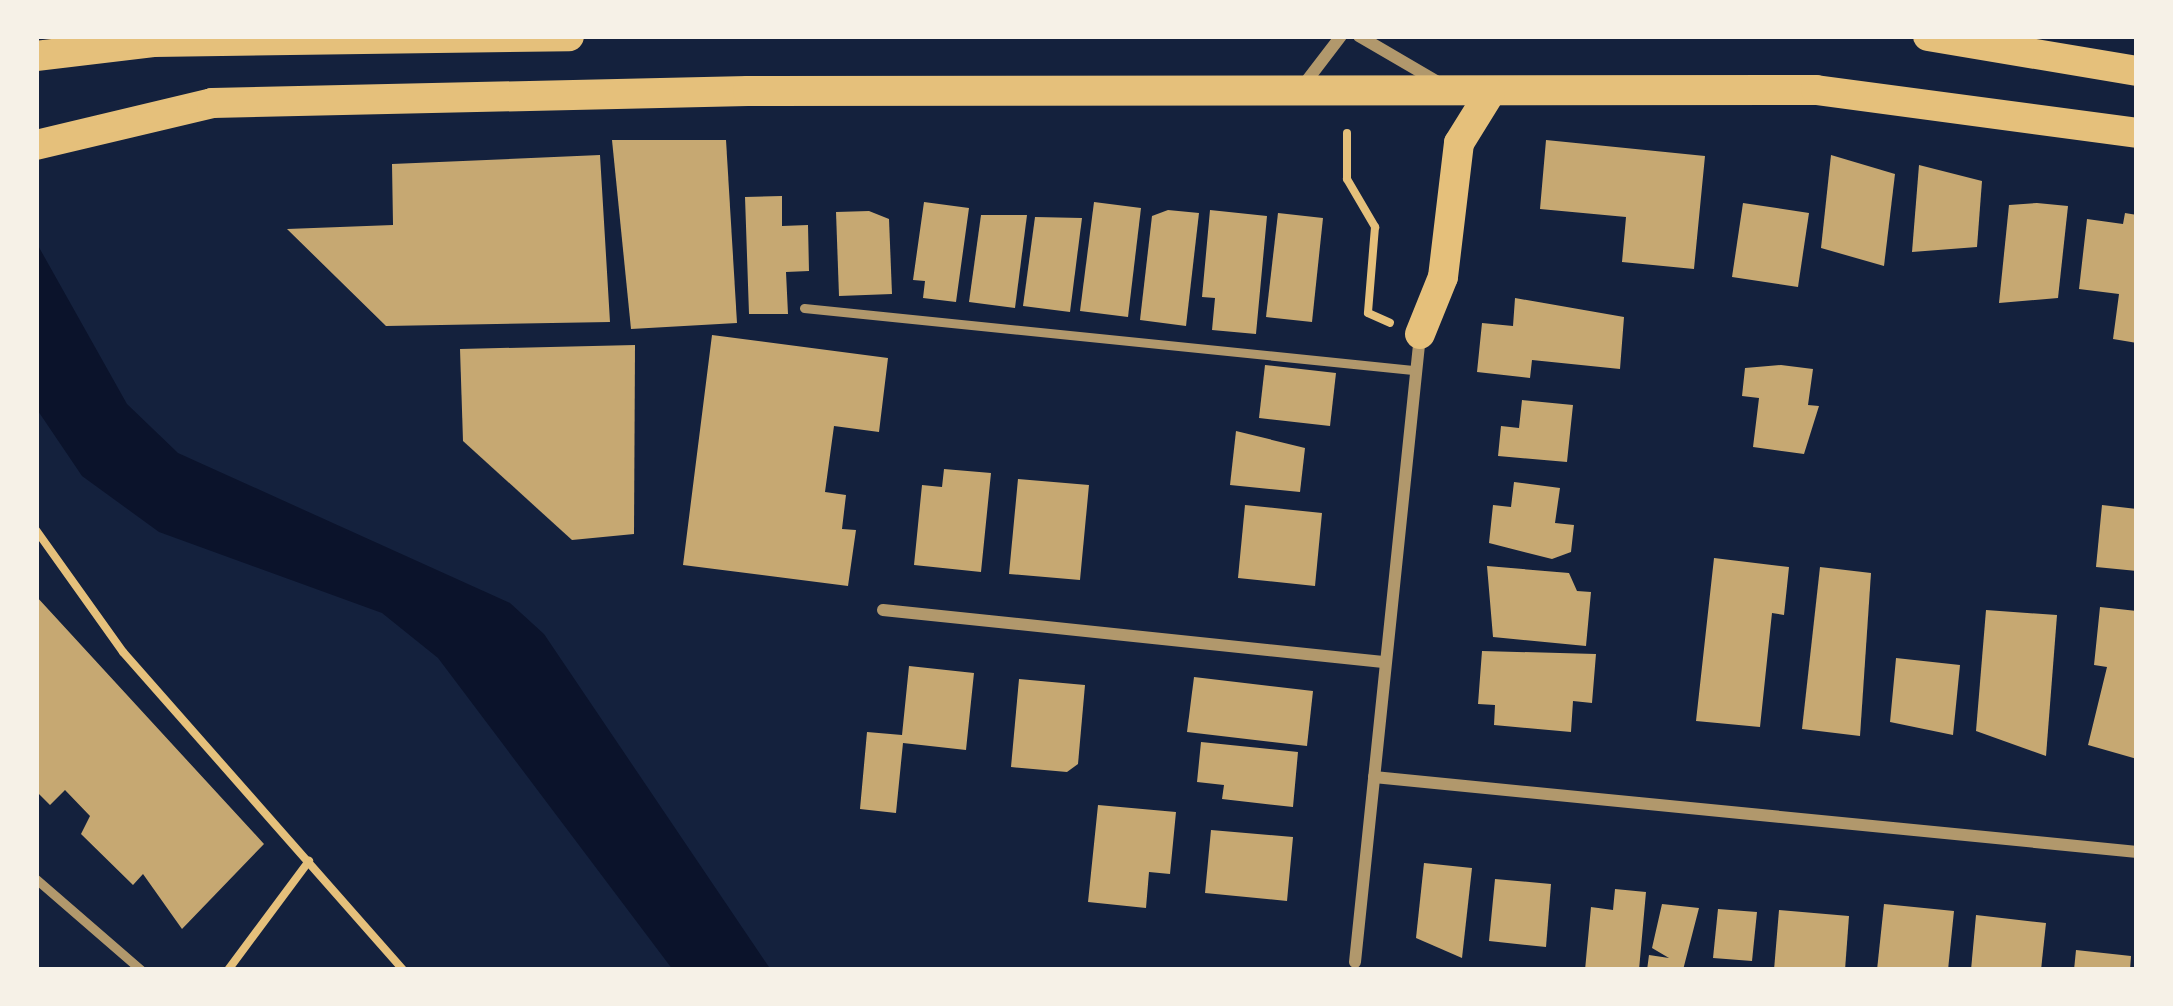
<!DOCTYPE html>
<style>
body{margin:0}
#map{position:relative;width:2173px;height:1006px;overflow:hidden;background:#14213d;font-family:Quicksand,sans-serif}
div>[style]{position:absolute}
.water>*{inset:0;background:#0b132b}
.building>*{inset:0;background:#c6a872}
.path>*{height:8px;margin:-4px;padding:0 4px;transform-origin:4px;border-radius:4px;background:#e5c07b}
.service>*{height:9px;margin:-4.5px;padding:0 4.5px;transform-origin:4.5px;border-radius:4.5px;background:#b1986c}
.minor>*{height:12px;margin:-6px;padding:0 6px;transform-origin:6px;border-radius:6px;background:#b1986c}
.primary>*{height:30px;margin:-15px;padding:0 15px;transform-origin:15px;border-radius:15px;background:#e5c07b}
span{translate:-50% -50%;white-space:nowrap;text-align:center;line-height:1.15;-webkit-text-stroke:10px #f6f1e7;paint-order:stroke}
.frame{position:absolute;inset:0;border:39px solid #f6f1e7;pointer-events:none}
</style>
<div id="map">
<div class="water">
<i style="clip-path:polygon(36px 242px,127px 404px,178px 453px,510px 603px,544px 634px,771px 970px,673px 970px,438px 658px,382px 613px,159px 532px,82px 476px,36px 408px)"></i>
</div>
<div class="building">
<i style="clip-path:polygon(612px 140px,726px 140px,737px 323px,631px 329px)"></i>
<i style="clip-path:polygon(1546px 140px,1705px 156px,1694px 269px,1622px 262px,1626px 217px,1540px 209px)"></i>
<i style="clip-path:polygon(600px 155px,610px 322px,386px 326px,287px 229px,393px 225px,392px 164px)"></i>
<i style="clip-path:polygon(1831px 155px,1895px 174px,1884px 266px,1821px 248px)"></i>
<i style="clip-path:polygon(1919px 165px,1982px 181px,1977px 247px,1912px 252px)"></i>
<i style="clip-path:polygon(782px 196px,782px 226px,808px 225px,809px 271px,786px 272px,788px 314px,749px 314px,745px 197px)"></i>
<i style="clip-path:polygon(924px 202px,969px 208px,956px 302px,923px 298px,925px 281px,913px 280px)"></i>
<i style="clip-path:polygon(1094px 202px,1141px 208px,1128px 317px,1080px 311px)"></i>
<i style="clip-path:polygon(1743px 203px,1809px 213px,1798px 287px,1732px 277px)"></i>
<i style="clip-path:polygon(2037px 203px,2068px 206px,2058px 298px,1999px 303px,2009px 205px)"></i>
<i style="clip-path:polygon(1168px 210px,1199px 213px,1186px 326px,1140px 320px,1152px 216px)"></i>
<i style="clip-path:polygon(1210px 210px,1267px 216px,1256px 334px,1212px 330px,1215px 298px,1202px 297px)"></i>
<i style="clip-path:polygon(869px 211px,889px 219px,892px 294px,839px 296px,836px 212px)"></i>
<i style="clip-path:polygon(1278px 213px,1323px 218px,1312px 322px,1266px 317px)"></i>
<i style="clip-path:polygon(2125px 213px,2137px 215px,2137px 343px,2113px 339px,2119px 294px,2079px 289px,2087px 219px,2123px 224px)"></i>
<i style="clip-path:polygon(981px 215px,1027px 215px,1015px 308px,969px 302px)"></i>
<i style="clip-path:polygon(1035px 217px,1082px 218px,1070px 312px,1023px 306px)"></i>
<i style="clip-path:polygon(1515px 298px,1624px 317px,1620px 369px,1532px 360px,1530px 378px,1477px 372px,1482px 323px,1513px 326px)"></i>
<i style="clip-path:polygon(712px 335px,888px 358px,879px 432px,834px 426px,825px 492px,846px 495px,842px 529px,856px 530px,848px 586px,683px 565px)"></i>
<i style="clip-path:polygon(635px 345px,634px 534px,572px 540px,463px 441px,460px 349px)"></i>
<i style="clip-path:polygon(1265px 365px,1336px 373px,1330px 426px,1259px 418px)"></i>
<i style="clip-path:polygon(1781px 365px,1813px 369px,1808px 405px,1819px 406px,1804px 454px,1753px 447px,1759px 398px,1742px 396px,1745px 368px)"></i>
<i style="clip-path:polygon(1522px 400px,1573px 405px,1567px 462px,1498px 456px,1501px 426px,1519px 428px)"></i>
<i style="clip-path:polygon(1236px 431px,1305px 448px,1300px 492px,1230px 485px)"></i>
<i style="clip-path:polygon(944px 469px,991px 473px,981px 572px,914px 565px,922px 485px,942px 487px)"></i>
<i style="clip-path:polygon(1018px 479px,1089px 485px,1080px 580px,1009px 574px)"></i>
<i style="clip-path:polygon(1514px 482px,1560px 488px,1555px 523px,1574px 525px,1571px 552px,1552px 559px,1489px 543px,1493px 505px,1511px 507px)"></i>
<i style="clip-path:polygon(1245px 505px,1322px 513px,1315px 586px,1238px 578px)"></i>
<i style="clip-path:polygon(2102px 505px,2137px 509px,2137px 571px,2096px 567px)"></i>
<i style="clip-path:polygon(1714px 558px,1789px 567px,1784px 615px,1772px 613px,1760px 727px,1696px 721px)"></i>
<i style="clip-path:polygon(1487px 566px,1569px 573px,1577px 591px,1591px 592px,1586px 646px,1493px 637px)"></i>
<i style="clip-path:polygon(1820px 567px,1871px 573px,1860px 736px,1802px 729px)"></i>
<i style="clip-path:polygon(36px 596px,264px 844px,182px 929px,143px 874px,133px 885px,81px 834px,90px 816px,65px 790px,50px 805px,36px 791px)"></i>
<i style="clip-path:polygon(2100px 607px,2137px 611px,2137px 759px,2088px 745px,2107px 667px,2094px 665px)"></i>
<i style="clip-path:polygon(1986px 610px,2057px 615px,2046px 756px,1976px 731px)"></i>
<i style="clip-path:polygon(1482px 651px,1596px 654px,1592px 703px,1573px 701px,1571px 732px,1494px 725px,1495px 705px,1478px 704px)"></i>
<i style="clip-path:polygon(1896px 658px,1960px 665px,1953px 735px,1890px 722px)"></i>
<i style="clip-path:polygon(909px 666px,974px 673px,966px 750px,903px 743px,896px 813px,860px 809px,867px 732px,902px 735px)"></i>
<i style="clip-path:polygon(1194px 677px,1313px 691px,1307px 746px,1187px 732px)"></i>
<i style="clip-path:polygon(1019px 679px,1085px 685px,1078px 764px,1067px 772px,1011px 767px)"></i>
<i style="clip-path:polygon(1201px 742px,1298px 752px,1293px 807px,1222px 799px,1224px 785px,1197px 782px)"></i>
<i style="clip-path:polygon(1098px 805px,1176px 812px,1170px 874px,1149px 872px,1146px 908px,1088px 902px)"></i>
<i style="clip-path:polygon(1211px 830px,1293px 837px,1287px 901px,1205px 893px)"></i>
<i style="clip-path:polygon(1424px 863px,1472px 868px,1462px 958px,1416px 938px)"></i>
<i style="clip-path:polygon(1495px 879px,1551px 884px,1546px 947px,1489px 941px)"></i>
<i style="clip-path:polygon(1615px 889px,1646px 892px,1639px 970px,1585px 970px,1591px 907px,1613px 910px)"></i>
<i style="clip-path:polygon(1662px 904px,1699px 908px,1683px 970px,1647px 970px,1649px 955px,1669px 958px,1652px 948px)"></i>
<i style="clip-path:polygon(1884px 904px,1954px 911px,1948px 970px,1877px 970px)"></i>
<i style="clip-path:polygon(1718px 909px,1757px 912px,1752px 961px,1713px 958px)"></i>
<i style="clip-path:polygon(1779px 910px,1849px 916px,1845px 970px,1774px 970px)"></i>
<i style="clip-path:polygon(1976px 915px,2046px 923px,2041px 970px,1971px 970px)"></i>
<i style="clip-path:polygon(2076px 950px,2131px 956px,2130px 970px,2074px 970px)"></i>
</div>
<div class="path">
<i style="left:1347px;top:133px;width:46px;rotate:90deg"></i>
<i style="left:1347px;top:179px;width:56px;rotate:59.7deg"></i>
<i style="left:1375px;top:227px;width:86px;rotate:94.7deg"></i>
<i style="left:1368px;top:313px;width:24px;rotate:24deg"></i>
<i style="left:36px;top:530px;width:150px;rotate:54.5deg"></i>
<i style="left:123px;top:652px;width:424px;rotate:48.6deg"></i>
<i style="left:228px;top:970px;width:136px;rotate:-53.4deg"></i>
</div>
<div class="service">
<i style="left:804px;top:308px;width:612px;rotate:5.81deg"></i>
<i style="left:36px;top:879px;width:139px;rotate:40.9deg"></i>
</div>
<div class="minor">
<i style="left:1359px;top:36px;width:97px;rotate:30.3deg"></i>
<i style="left:1302px;top:87px;width:64px;rotate:-52.6deg"></i>
<i style="left:883px;top:610px;width:503px;rotate:5.94deg"></i>
<i style="left:1374px;top:777px;width:767px;rotate:5.61deg"></i>
<i style="left:1355px;top:962px;width:630px;rotate:-84.08deg"></i>
</div>
<div class="primary">
<i style="left:1928px;top:36px;width:212px;rotate:9.5deg"></i>
<i style="left:36px;top:56px;width:118px;rotate:-6.8deg"></i>
<i style="left:153px;top:42px;width:416px;rotate:-0.8deg"></i>
<i style="left:36px;top:145px;width:181px;rotate:-13.4deg"></i>
<i style="left:212px;top:103px;width:536px;rotate:-1.28deg"></i>
<i style="left:748px;top:91px;width:1068px;rotate:-0.05deg"></i>
<i style="left:1816px;top:90px;width:324px;rotate:7.6deg"></i>
<i style="left:1420px;top:334px;width:61px;rotate:-68deg"></i>
<i style="left:1443px;top:277px;width:135px;rotate:-83.2deg"></i>
<i style="left:1459px;top:143px;width:59px;rotate:-58.2deg"></i>
</div>
<div class="frame"></div>
</div>
